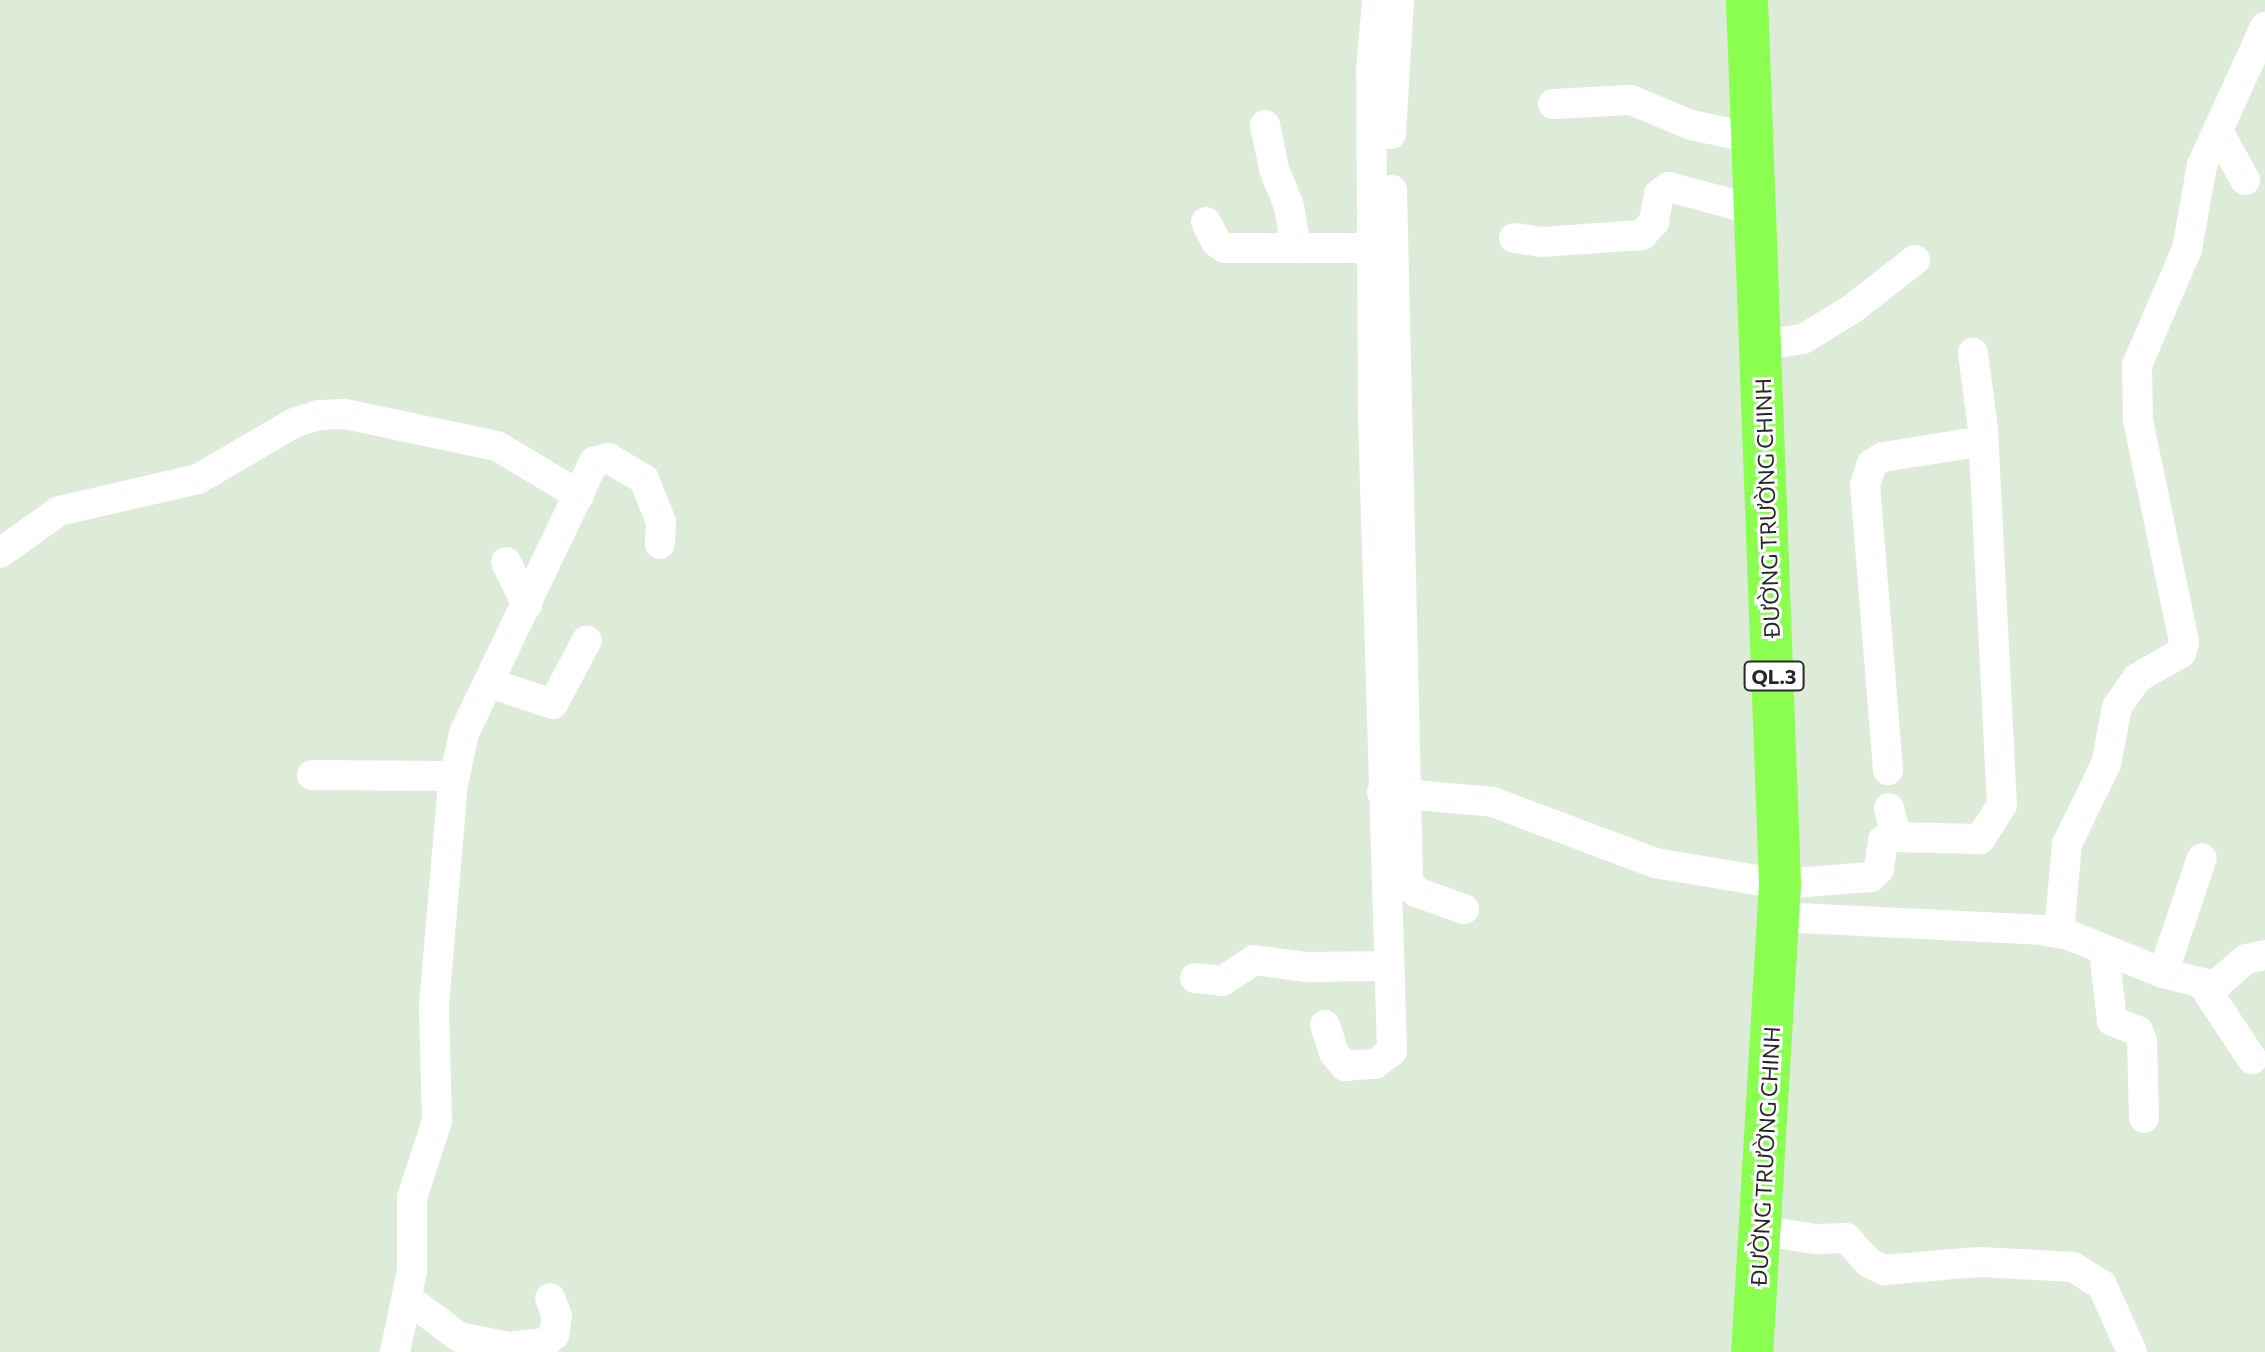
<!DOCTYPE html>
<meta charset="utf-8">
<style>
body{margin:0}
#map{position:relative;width:2265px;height:1352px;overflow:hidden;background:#dcecd8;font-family:Commissioner,sans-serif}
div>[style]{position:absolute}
.minor>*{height:30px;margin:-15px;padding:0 15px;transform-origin:15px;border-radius:15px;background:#fff}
.highway>*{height:42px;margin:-21px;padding:0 21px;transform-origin:21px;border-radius:21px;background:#8bff50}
span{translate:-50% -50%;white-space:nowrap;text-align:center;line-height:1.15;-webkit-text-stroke:6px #fff;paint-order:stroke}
.shield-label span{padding:2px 6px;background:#fff;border:2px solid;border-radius:6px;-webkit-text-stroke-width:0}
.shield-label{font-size:20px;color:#282828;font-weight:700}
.street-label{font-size:22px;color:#282828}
</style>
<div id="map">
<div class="minor">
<i style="left:1553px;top:104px;width:78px;rotate:-2.9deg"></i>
<i style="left:1631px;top:100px;width:65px;rotate:22.6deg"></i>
<i style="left:1691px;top:125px;width:62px;rotate:12deg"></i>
<i style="left:1265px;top:125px;width:45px;rotate:78.4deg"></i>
<i style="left:1274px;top:169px;width:40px;rotate:68deg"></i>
<i style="left:1289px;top:206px;width:43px;rotate:80.5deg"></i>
<i style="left:2218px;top:131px;width:56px;rotate:61.1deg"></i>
<i style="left:1391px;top:134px;width:134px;rotate:-86.6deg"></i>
<i style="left:1392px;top:190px;width:691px;rotate:88.67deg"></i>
<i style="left:1408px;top:881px;width:14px;rotate:54deg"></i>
<i style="left:1416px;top:892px;width:51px;rotate:19.5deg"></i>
<i style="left:1206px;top:222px;width:22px;rotate:63deg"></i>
<i style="left:1216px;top:242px;width:11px;rotate:34deg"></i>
<i style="left:1225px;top:248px;width:147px"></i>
<i style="left:1514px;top:238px;width:28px;rotate:8deg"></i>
<i style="left:1542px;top:242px;width:100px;rotate:-4deg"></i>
<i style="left:1642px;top:235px;width:18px;rotate:-47deg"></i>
<i style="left:1654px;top:222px;width:28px;rotate:-80deg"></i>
<i style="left:1659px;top:194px;width:12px;rotate:-35deg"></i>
<i style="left:1669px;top:187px;width:89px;rotate:15deg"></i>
<i style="left:1761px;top:345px;width:42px;rotate:-8.1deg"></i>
<i style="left:1803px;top:339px;width:57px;rotate:-31.5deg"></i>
<i style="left:1852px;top:309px;width:80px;rotate:-37.9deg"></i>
<i style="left:0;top:553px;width:72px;rotate:-35.4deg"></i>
<i style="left:59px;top:511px;width:143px;rotate:-13deg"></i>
<i style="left:198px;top:479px;width:111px;rotate:-30.3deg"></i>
<i style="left:294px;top:423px;width:25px;rotate:-18deg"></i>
<i style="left:318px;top:415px;width:27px;rotate:-2deg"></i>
<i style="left:345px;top:414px;width:155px;rotate:11.9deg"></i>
<i style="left:497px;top:446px;width:96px;rotate:30.9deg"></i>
<i style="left:506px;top:562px;width:48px;rotate:64deg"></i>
<i style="left:489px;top:683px;width:67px;rotate:18.2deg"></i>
<i style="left:553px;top:704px;width:72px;rotate:-62deg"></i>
<i style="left:1888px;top:770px;width:286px;rotate:-94.6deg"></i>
<i style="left:1865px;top:485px;width:22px;rotate:-72deg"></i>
<i style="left:1872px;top:464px;width:13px;rotate:-32deg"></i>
<i style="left:1883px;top:457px;width:102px;rotate:-9deg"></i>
<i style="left:312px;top:775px;width:142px;rotate:0.4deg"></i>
<i style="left:1382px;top:792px;width:111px;rotate:5.1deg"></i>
<i style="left:1493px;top:802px;width:173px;rotate:20.6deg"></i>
<i style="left:1655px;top:863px;width:127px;rotate:9.5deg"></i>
<i style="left:1780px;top:884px;width:91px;rotate:-4.4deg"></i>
<i style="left:1871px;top:877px;width:11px;rotate:-45deg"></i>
<i style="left:1879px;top:869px;width:29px;rotate:-82deg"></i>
<i style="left:1883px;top:840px;width:13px;rotate:-13deg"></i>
<i style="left:1896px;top:837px;width:84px;rotate:1.4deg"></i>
<i style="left:1980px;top:839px;width:40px;rotate:-57.1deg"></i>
<i style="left:2002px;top:805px;width:376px;rotate:-92.9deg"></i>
<i style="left:1983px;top:429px;width:77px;rotate:-97.5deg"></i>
<i style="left:1889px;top:808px;width:30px;rotate:76deg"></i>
<i style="left:1778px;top:917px;width:263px;rotate:2.8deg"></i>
<i style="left:2041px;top:930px;width:28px;rotate:10deg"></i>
<i style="left:2069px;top:935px;width:101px;rotate:22deg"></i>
<i style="left:2163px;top:973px;width:54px;rotate:14deg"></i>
<i style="left:2215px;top:986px;width:41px;rotate:-41.1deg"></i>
<i style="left:2246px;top:959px;width:19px;rotate:-12deg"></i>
<i style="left:2059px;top:933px;width:89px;rotate:-84.9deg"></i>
<i style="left:2067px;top:844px;width:89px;rotate:-64deg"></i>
<i style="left:2106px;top:764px;width:58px;rotate:-79.1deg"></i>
<i style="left:2117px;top:707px;width:35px;rotate:-55deg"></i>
<i style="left:2137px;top:678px;width:51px;rotate:-29.6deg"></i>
<i style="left:2181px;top:653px;width:11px;rotate:-75deg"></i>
<i style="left:2184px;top:642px;width:228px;rotate:-101.7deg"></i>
<i style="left:2138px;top:419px;width:54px;rotate:-91.1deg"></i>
<i style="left:2137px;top:365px;width:126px;rotate:-66.7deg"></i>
<i style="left:2187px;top:249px;width:85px;rotate:-79.9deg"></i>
<i style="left:2202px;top:165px;width:152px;rotate:-65.5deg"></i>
<i style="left:2104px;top:951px;width:70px;rotate:83.5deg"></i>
<i style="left:2112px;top:1021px;width:28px;rotate:21deg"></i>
<i style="left:2138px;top:1031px;width:11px;rotate:68deg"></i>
<i style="left:2142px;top:1041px;width:77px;rotate:88.5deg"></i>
<i style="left:2163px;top:973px;width:121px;rotate:-71.3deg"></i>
<i style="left:1195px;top:978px;width:27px;rotate:6deg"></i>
<i style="left:1222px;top:981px;width:38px;rotate:-33deg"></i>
<i style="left:1254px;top:960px;width:51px;rotate:7.8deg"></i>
<i style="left:1305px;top:967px;width:84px;rotate:-0.7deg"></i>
<i style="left:2203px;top:985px;width:89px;rotate:56.5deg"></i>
<i style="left:1325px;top:1025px;width:29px;rotate:72deg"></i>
<i style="left:1334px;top:1053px;width:17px;rotate:50deg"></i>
<i style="left:1345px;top:1066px;width:30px;rotate:-4deg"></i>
<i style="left:1375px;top:1064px;width:21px;rotate:-37deg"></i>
<i style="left:1392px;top:1051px;width:632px;rotate:-91.72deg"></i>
<i style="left:1373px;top:419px;width:349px;rotate:-90.3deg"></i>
<i style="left:1371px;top:70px;width:70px;rotate:-85.1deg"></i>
<i style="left:1763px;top:1231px;width:54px;rotate:8.6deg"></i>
<i style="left:1816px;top:1239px;width:30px;rotate:-2deg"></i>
<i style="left:1846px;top:1238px;width:34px;rotate:47deg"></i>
<i style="left:1869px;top:1263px;width:17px;rotate:25deg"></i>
<i style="left:1884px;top:1270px;width:95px;rotate:-4.8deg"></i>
<i style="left:1979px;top:1262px;width:94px;rotate:3deg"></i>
<i style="left:2073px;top:1267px;width:34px;rotate:32deg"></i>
<i style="left:2102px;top:1285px;width:73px;rotate:65.9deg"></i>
<i style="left:407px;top:1298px;width:65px;rotate:36.9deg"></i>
<i style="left:459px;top:1337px;width:52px;rotate:11.1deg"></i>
<i style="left:510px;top:1347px;width:34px;rotate:-7deg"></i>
<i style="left:544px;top:1343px;width:13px;rotate:-39deg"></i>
<i style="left:554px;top:1335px;width:19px;rotate:-81deg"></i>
<i style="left:557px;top:1316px;width:19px;rotate:-111deg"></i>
<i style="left:395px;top:1352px;width:83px;rotate:-78.1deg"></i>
<i style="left:412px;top:1271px;width:73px;rotate:-90deg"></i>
<i style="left:412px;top:1198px;width:81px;rotate:-72deg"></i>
<i style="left:437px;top:1121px;width:116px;rotate:-91.5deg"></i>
<i style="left:434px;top:1005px;width:222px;rotate:-85.1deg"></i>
<i style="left:453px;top:784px;width:52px;rotate:-77.8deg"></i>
<i style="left:464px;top:733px;width:301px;rotate:-64.4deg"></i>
<i style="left:594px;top:462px;width:15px;rotate:-16deg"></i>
<i style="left:608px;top:458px;width:42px;rotate:30.3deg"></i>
<i style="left:644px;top:479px;width:46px;rotate:68.4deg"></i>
<i style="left:661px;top:522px;width:22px;rotate:93deg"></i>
</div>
<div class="highway">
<i style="left:1747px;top:0;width:885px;rotate:87.86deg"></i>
<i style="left:1780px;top:884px;width:469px;rotate:93.4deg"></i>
</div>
<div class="shield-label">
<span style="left:1774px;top:676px">QL.3</span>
</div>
<div class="street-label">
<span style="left:1767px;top:508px;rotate:-92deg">ĐƯỜNG TRƯỜNG CHINH</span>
<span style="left:1765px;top:1156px;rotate:-87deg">ĐƯỜNG TRƯỜNG CHINH</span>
</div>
</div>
